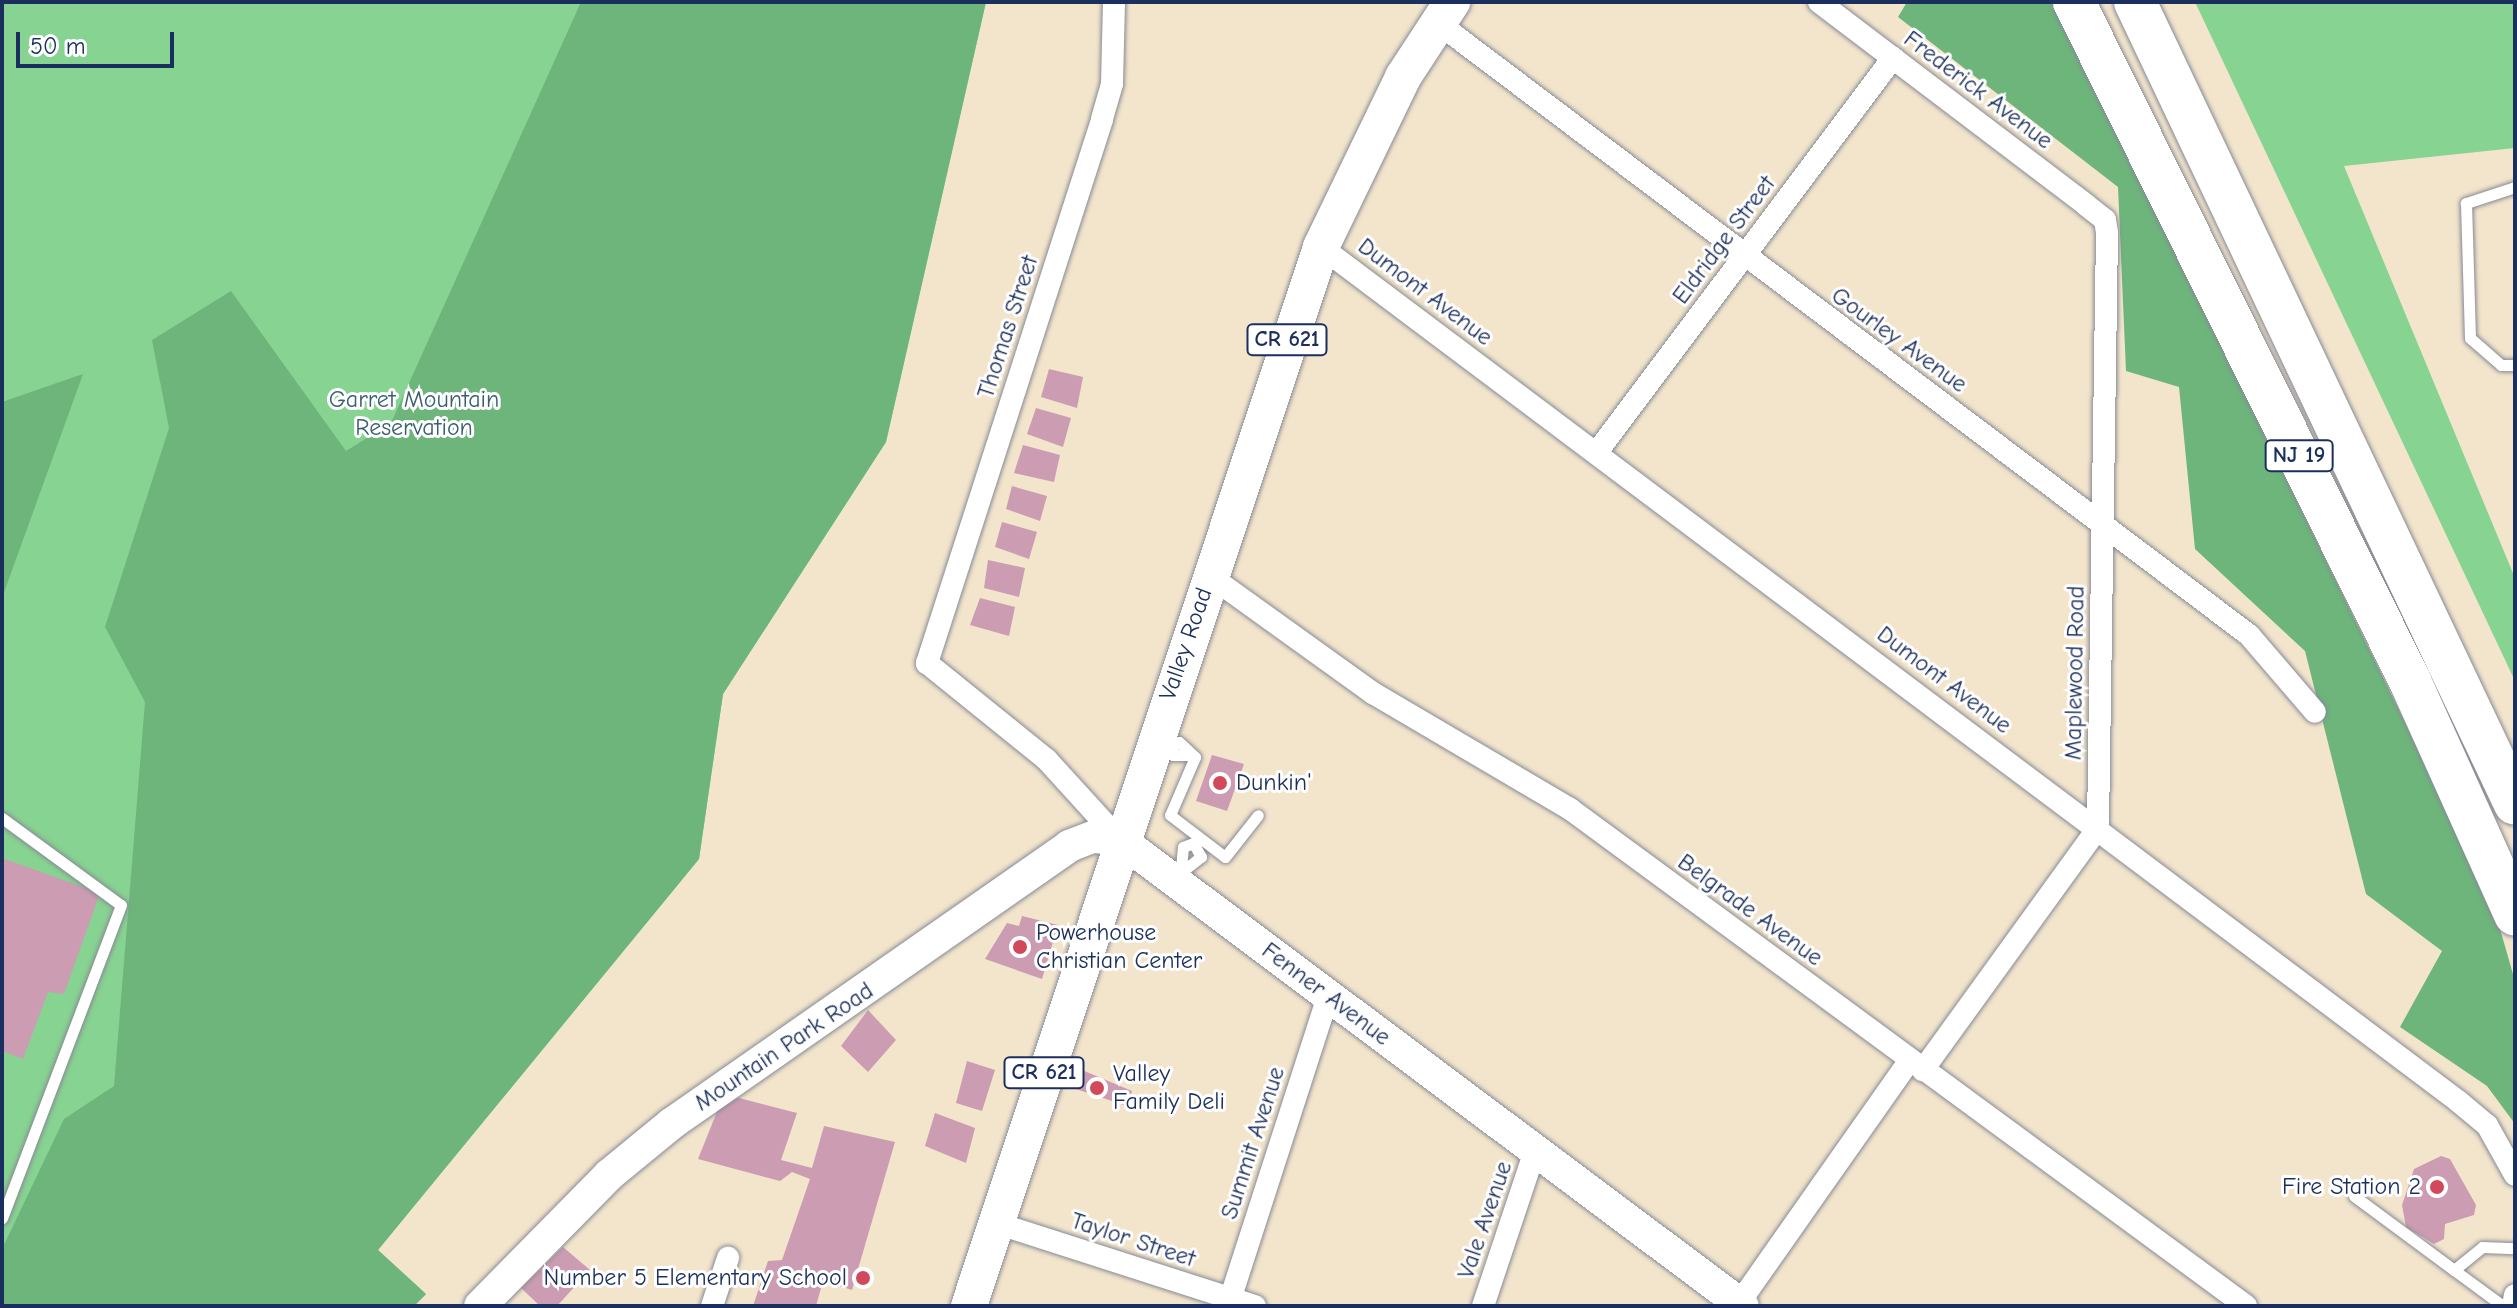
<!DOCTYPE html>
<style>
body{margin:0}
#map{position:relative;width:2517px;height:1308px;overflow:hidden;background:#f3e5cc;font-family:"Comic Neue",sans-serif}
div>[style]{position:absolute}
.green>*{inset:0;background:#87d391}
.forest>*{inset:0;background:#6db57b}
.building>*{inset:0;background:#cc9cb3}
.roads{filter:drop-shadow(0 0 2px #878a95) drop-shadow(0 0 2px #878a95)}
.lane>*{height:11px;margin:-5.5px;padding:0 5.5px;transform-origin:5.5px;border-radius:5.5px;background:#fff}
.street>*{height:22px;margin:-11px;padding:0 11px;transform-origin:11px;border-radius:11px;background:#fff}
.secondary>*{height:32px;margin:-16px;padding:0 16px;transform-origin:16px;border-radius:16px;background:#fff}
.primary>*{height:36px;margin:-18px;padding:0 18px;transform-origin:18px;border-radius:18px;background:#fff}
.highway>*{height:42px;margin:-21px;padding:0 21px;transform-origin:21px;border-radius:21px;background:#fff}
.dots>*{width:22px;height:22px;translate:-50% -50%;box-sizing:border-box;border:4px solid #fff;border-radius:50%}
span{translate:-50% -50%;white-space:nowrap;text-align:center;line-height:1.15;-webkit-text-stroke:6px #fff;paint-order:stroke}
.shield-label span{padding:2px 6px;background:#fff;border:2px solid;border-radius:6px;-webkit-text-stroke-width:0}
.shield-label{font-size:22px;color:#1b2f5e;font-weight:700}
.street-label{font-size:24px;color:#1b2f5e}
.park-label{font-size:24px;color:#3b606d}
.poi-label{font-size:24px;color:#1b2f5e}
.left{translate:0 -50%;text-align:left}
.right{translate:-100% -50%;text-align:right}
.frame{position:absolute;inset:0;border:4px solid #1b2f5e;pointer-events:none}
.scale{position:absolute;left:16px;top:32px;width:158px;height:36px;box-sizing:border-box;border:4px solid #1b2f5e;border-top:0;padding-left:10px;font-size:24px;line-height:28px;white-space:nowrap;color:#1b2f5e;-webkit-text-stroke:6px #fff;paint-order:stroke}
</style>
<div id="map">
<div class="green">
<i style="clip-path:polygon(2px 2px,986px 2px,886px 442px,723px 694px,699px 859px,378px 1250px,426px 1294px,414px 1306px,2px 1306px)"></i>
<i style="clip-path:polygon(2195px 2px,2515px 2px,2515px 148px,2344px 166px,2515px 578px,2515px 681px)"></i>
</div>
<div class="forest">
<i style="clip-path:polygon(581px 2px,986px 2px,886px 442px,723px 694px,699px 859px,378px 1250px,426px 1294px,414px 1306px,2px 1306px,2px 1249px,64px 1119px,114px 1086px,145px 702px,105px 627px,169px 428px,152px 340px,231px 291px,346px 451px,391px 423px)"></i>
<i style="clip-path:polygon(1907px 2px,2054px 2px,2492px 901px,2515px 981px,2515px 1124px,2487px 1086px,2400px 1027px,2442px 951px,2366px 894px,2305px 651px,2195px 549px,2179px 387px,2126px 371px,2118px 187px,1898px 17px)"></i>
<i style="clip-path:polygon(83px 374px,2px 598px,2px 402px)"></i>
</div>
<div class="building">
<i style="clip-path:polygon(1049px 369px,1083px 377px,1077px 408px,1041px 397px)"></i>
<i style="clip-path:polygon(1036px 408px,1071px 418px,1063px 447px,1027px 434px)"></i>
<i style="clip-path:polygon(1023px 445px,1060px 455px,1054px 482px,1014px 473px)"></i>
<i style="clip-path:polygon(1012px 486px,1047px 496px,1040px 521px,1006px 509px)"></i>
<i style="clip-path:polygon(1002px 522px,1037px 532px,1029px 559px,995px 547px)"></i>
<i style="clip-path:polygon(988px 560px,1025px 568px,1019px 597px,984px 588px)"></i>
<i style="clip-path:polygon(980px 598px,1015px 607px,1009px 636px,970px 625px)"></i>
<i style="clip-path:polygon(1212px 755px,1244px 764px,1227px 811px,1196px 801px)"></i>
<i style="clip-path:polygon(2px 858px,100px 893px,64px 994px,48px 992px,23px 1059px,2px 1051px)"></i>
<i style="clip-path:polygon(1022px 916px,1058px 925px,1042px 979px,985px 959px,1007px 923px,1019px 926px)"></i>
<i style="clip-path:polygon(868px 1010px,896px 1040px,868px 1072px,841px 1046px)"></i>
<i style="clip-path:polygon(967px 1061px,995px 1070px,982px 1111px,956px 1103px)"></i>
<i style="clip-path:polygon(1070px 1065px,1132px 1091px,1127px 1106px,1064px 1085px)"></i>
<i style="clip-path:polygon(724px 1094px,797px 1113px,781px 1160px,812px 1168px,824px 1126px,895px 1142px,852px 1290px,823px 1281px,816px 1306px,753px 1306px,768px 1261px,782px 1260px,810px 1179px,792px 1172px,780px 1181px,698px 1159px)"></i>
<i style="clip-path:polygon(935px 1113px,975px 1128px,966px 1163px,925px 1146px)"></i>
<i style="clip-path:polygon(2441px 1156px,2450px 1159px,2476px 1205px,2474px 1215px,2445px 1224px,2444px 1239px,2434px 1244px,2406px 1227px,2402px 1205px,2414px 1169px)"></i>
<i style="clip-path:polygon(563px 1247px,590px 1270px,557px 1306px,540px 1306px,521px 1288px)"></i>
</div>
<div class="roads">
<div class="lane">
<i style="left:2515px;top:187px;width:52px;rotate:161.9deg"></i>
<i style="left:2466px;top:203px;width:135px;rotate:88.3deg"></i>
<i style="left:2470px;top:338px;width:41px;rotate:41.1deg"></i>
<i style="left:2501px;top:365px;width:14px"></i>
<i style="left:1191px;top:755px;width:18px;rotate:180deg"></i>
<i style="left:1173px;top:755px;width:8px;rotate:-104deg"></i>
<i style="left:1171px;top:747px;width:9px;rotate:-32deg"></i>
<i style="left:1179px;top:742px;width:22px;rotate:43deg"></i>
<i style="left:1195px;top:757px;width:63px;rotate:113.3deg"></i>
<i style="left:1170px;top:815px;width:69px;rotate:37.4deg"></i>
<i style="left:1225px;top:857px;width:53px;rotate:-51.8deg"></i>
<i style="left:2px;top:818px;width:147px;rotate:36.2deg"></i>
<i style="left:121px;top:905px;width:335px;rotate:110.8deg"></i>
<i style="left:1181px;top:869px;width:22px;rotate:-85deg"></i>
<i style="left:1183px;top:847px;width:17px;rotate:-21deg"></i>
<i style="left:1175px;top:877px;width:33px;rotate:-38deg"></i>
<i style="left:1201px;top:857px;width:13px;rotate:-119deg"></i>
<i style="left:2354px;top:1196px;width:124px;rotate:36.5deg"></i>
<i style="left:2503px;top:1306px;width:61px;rotate:-143.7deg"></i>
<i style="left:2454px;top:1270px;width:36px;rotate:-39deg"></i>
<i style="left:2482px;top:1247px;width:33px;rotate:2deg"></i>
</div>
<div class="street">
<i style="left:1114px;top:2px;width:82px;rotate:91.4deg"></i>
<i style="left:1112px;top:84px;width:37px;rotate:106deg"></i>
<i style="left:1102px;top:120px;width:571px;rotate:107.86deg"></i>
<i style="left:927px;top:663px;width:154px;rotate:38.9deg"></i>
<i style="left:1047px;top:760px;width:107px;rotate:47.7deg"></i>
<i style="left:1819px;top:2px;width:335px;rotate:37.2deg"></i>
<i style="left:2086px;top:205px;width:24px;rotate:38deg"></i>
<i style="left:2105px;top:220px;width:13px;rotate:81deg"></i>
<i style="left:2107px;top:233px;width:595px;rotate:90.87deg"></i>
<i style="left:2098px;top:828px;width:299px;rotate:125.9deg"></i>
<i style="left:1438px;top:23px;width:1016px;rotate:37.04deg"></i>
<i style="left:2249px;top:635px;width:101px;rotate:49.4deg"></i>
<i style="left:1321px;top:247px;width:1422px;rotate:36.91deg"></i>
<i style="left:2458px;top:1101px;width:38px;rotate:40deg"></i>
<i style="left:2487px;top:1125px;width:57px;rotate:60.8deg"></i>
<i style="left:1597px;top:452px;width:493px;rotate:-53.1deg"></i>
<i style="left:1210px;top:576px;width:201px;rotate:35.7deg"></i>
<i style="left:1373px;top:693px;width:229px;rotate:30.5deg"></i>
<i style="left:1570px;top:809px;width:839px;rotate:36.32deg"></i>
<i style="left:996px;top:1223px;width:272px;rotate:17.8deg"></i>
<i style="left:712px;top:1306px;width:51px;rotate:-71.6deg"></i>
<i style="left:1228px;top:1306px;width:326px;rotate:-72.1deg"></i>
<i style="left:1483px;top:1306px;width:163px;rotate:-71.5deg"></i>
<i style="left:1737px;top:1306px;width:301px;rotate:-54.9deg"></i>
<i style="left:2513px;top:1306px;width:11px;rotate:-80deg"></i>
</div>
<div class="secondary">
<i style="left:480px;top:1306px;width:184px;rotate:-45.4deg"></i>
<i style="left:609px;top:1175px;width:80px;rotate:-39.4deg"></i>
<i style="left:671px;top:1124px;width:485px;rotate:-34.9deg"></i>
<i style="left:1069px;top:846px;width:26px;rotate:-21deg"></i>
<i style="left:1093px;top:837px;width:26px;rotate:4deg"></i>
<i style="left:1119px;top:839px;width:779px;rotate:36.81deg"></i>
</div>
<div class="primary">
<i style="left:969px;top:1306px;width:1116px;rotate:-71.61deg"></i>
<i style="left:1321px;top:247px;width:189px;rotate:-64.2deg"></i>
<i style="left:1403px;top:77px;width:90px;rotate:-56.8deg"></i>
</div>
<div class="highway">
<i style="left:2074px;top:2px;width:758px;rotate:63.67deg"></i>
<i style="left:2410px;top:681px;width:256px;rotate:65.8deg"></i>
<i style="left:2135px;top:2px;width:887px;rotate:64.65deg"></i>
</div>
</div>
<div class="dots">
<i style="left:1220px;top:783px;background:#d1495b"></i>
<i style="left:1020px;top:947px;background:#d1495b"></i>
<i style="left:1097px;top:1088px;background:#d1495b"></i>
<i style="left:2437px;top:1187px;background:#d1495b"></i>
<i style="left:863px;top:1278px;background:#d1495b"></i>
</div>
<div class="shield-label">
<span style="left:1287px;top:340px">CR 621</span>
<span style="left:2299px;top:456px">NJ 19</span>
<span style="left:1044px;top:1073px">CR 621</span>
</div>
<div class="street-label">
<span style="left:1978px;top:90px;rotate:37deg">Frederick Avenue</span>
<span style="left:1724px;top:240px;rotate:-53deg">Eldridge Street</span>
<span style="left:1425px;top:292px;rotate:37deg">Dumont Avenue</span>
<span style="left:1008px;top:327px;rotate:-72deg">Thomas Street</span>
<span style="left:1899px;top:340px;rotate:36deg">Gourley Avenue</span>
<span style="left:1186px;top:644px;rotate:-71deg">Valley Road</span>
<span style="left:2075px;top:673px;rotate:-89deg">Maplewood Road</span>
<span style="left:1944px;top:680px;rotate:37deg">Dumont Avenue</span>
<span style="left:1750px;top:910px;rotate:36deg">Belgrade Avenue</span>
<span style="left:1326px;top:994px;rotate:37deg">Fenner Avenue</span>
<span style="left:784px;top:1047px;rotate:-34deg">Mountain Park Road</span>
<span style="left:1253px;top:1143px;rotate:-72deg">Summit Avenue</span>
<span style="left:1485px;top:1220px;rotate:-71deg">Vale Avenue</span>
<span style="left:1133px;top:1240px;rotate:18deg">Taylor Street</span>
</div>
<div class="park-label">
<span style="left:414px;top:414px">Garret Mountain<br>Reservation</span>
</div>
<div class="poi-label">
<span class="left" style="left:1236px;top:783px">Dunkin'</span>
<span class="left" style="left:1036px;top:947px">Powerhouse<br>Christian Center</span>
<span class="left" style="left:1113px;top:1088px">Valley<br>Family Deli</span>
<span class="right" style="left:2421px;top:1187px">Fire Station 2</span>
<span class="right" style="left:847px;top:1278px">Number 5 Elementary School</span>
</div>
<div class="frame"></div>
<div class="scale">50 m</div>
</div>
